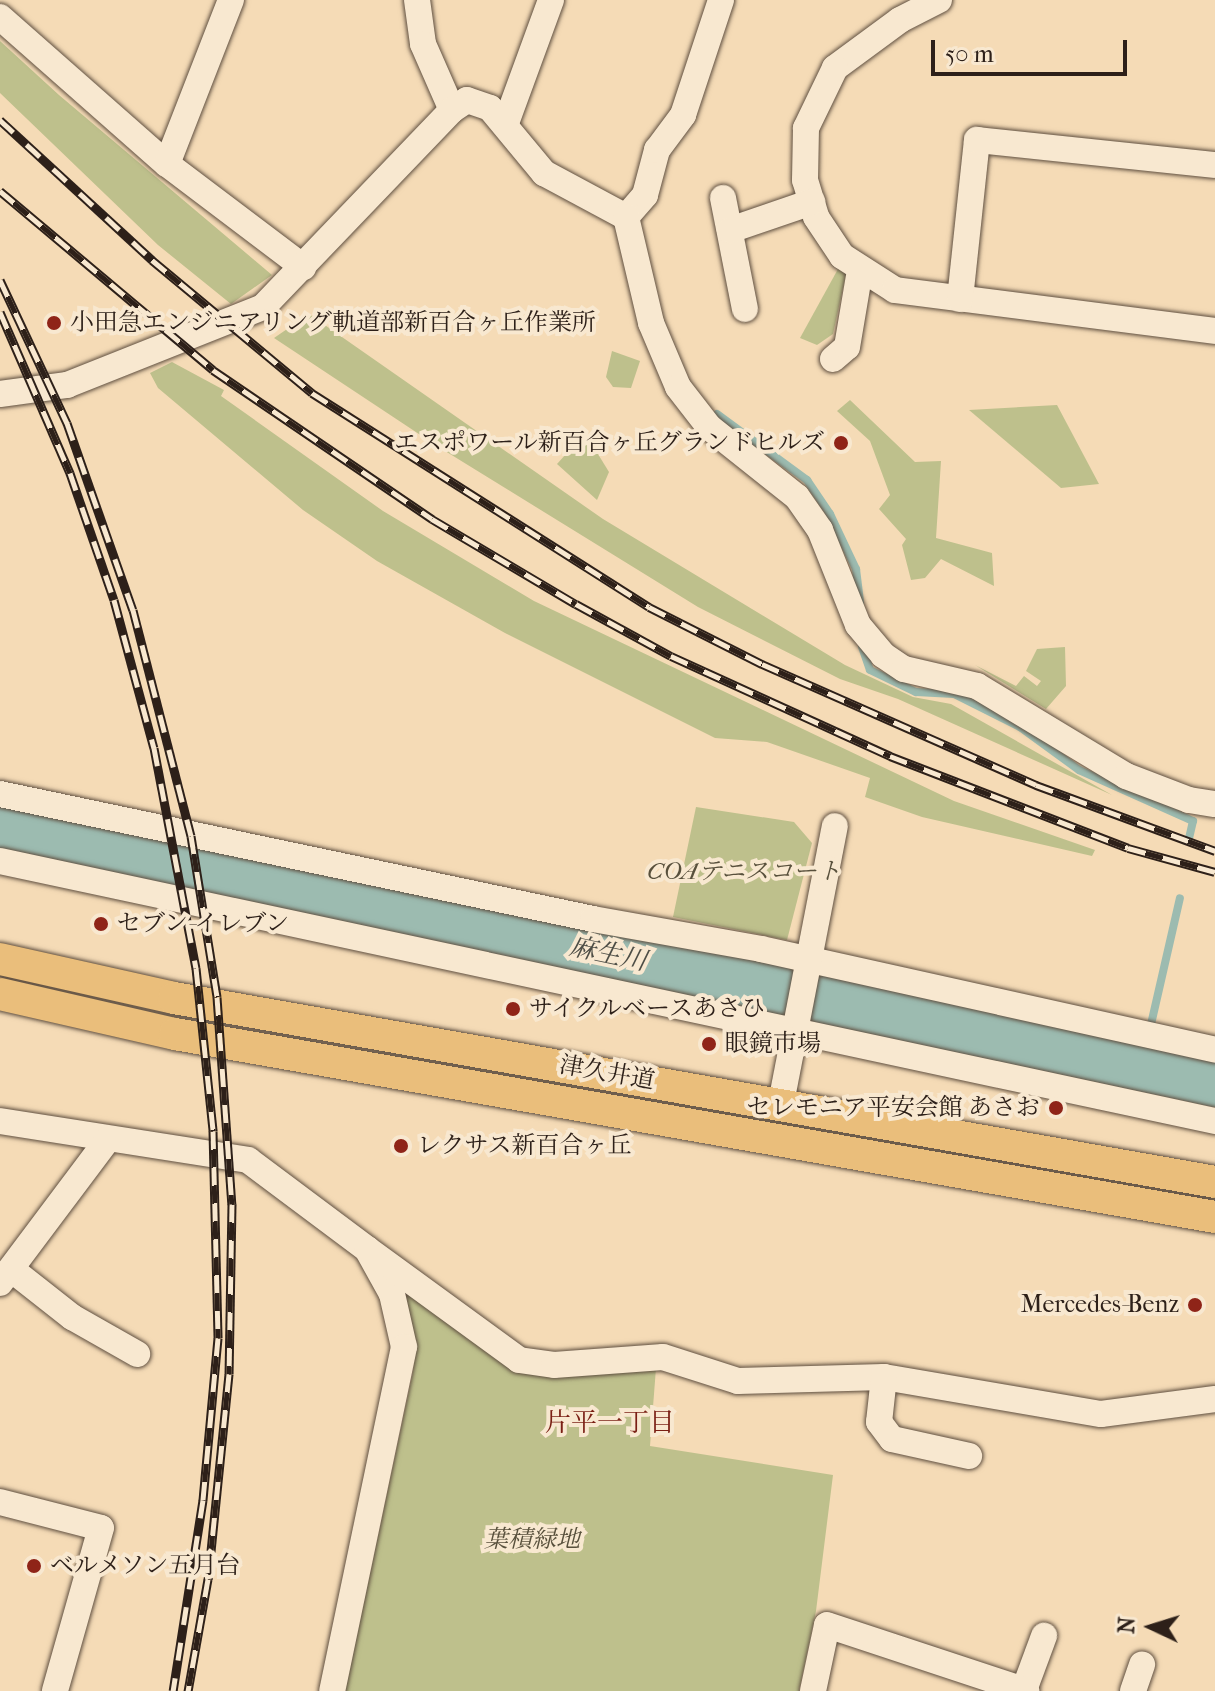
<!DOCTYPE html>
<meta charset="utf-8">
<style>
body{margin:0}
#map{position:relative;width:1215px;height:1691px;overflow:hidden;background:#f5dbb6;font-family:"IM FELL French Canon","Noto Serif JP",serif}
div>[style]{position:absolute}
.green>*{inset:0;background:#bec08c}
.stream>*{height:8px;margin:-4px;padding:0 4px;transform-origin:4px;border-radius:4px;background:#9cbbb0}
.river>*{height:48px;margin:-24px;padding:0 24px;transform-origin:24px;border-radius:24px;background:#9cbbb0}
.roads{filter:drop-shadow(0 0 2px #5f4f40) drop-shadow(0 0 2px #5f4f40)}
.minor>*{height:26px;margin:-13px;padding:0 13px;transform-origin:13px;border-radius:13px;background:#f8e8d0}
.major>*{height:32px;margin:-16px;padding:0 16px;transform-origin:16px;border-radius:16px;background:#eabe7b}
.rail>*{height:9px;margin-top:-4.5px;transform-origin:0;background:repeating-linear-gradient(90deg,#f8e8d0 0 18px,#2d2019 0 36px);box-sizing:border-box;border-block:2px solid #2d2019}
.dots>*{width:22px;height:22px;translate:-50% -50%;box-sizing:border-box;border:4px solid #f8e8d0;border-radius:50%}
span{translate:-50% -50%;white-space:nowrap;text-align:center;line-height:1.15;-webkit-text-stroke:8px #f8e8d0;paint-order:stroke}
.poi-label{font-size:24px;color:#2d2019}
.left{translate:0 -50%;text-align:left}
.right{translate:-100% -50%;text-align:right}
.park-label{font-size:24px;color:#58503c;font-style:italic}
.street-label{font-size:24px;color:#2d2019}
.water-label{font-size:26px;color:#4e4e46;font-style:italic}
.neighbourhood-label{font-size:26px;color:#7a1f14}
.north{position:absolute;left:1111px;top:1587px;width:80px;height:80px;-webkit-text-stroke:6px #f8e8d0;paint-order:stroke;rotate:274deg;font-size:22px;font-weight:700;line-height:32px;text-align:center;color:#2d2019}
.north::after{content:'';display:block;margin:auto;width:28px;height:36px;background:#2d2019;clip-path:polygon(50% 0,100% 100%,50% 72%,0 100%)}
.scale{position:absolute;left:931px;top:40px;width:196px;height:36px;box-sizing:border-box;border:4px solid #2d2019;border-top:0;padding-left:10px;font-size:24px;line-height:28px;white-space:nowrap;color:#2d2019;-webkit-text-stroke:6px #f8e8d0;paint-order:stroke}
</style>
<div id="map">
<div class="green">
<i style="clip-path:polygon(0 41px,59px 95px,272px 275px,231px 304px,158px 245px,0 93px)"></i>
<i style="clip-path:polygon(838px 269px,846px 274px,833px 334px,817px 345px,800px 338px)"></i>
<i style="clip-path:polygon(309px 314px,603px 519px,845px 665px,913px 697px,951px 704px,1112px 795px,898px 699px,840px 679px,698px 607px,437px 446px,274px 338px)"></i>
<i style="clip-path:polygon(612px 351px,640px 361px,631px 388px,613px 387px,606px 377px)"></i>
<i style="clip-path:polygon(172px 362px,224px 390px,221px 396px,383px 511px,534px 601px,954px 801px,1095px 850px,1092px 856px,922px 817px,865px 797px,870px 778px,767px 742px,715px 738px,505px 633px,377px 561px,303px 510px,158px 388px,150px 373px)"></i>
<i style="clip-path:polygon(850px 400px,915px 462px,941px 461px,936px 538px,992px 553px,994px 586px,941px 559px,925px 578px,911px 580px,902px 545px,906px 539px,879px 509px,890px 495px,870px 441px,837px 411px)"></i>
<i style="clip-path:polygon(1057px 405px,1099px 484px,1061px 488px,969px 410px)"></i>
<i style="clip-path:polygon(585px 433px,609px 472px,597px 500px,557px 464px)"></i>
<i style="clip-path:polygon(1065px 647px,1066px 686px,1046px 709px,975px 665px,1016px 686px,1024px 676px,1037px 686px,1041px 681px,1026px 671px,1037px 649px)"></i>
<i style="clip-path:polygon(696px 807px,794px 822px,812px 843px,787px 940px,673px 917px)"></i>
<i style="clip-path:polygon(414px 1290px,495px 1356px,656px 1368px,650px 1446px,833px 1475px,816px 1611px,799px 1691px,345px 1691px,413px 1372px,415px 1346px,406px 1296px)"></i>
</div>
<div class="stream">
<i style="left:717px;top:414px;width:112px;rotate:36.3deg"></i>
<i style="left:807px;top:480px;width:41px;rotate:55.9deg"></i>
<i style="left:830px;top:514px;width:61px;rotate:64.7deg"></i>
<i style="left:856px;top:569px;width:34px;rotate:83deg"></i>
<i style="left:862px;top:647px;width:24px;rotate:71deg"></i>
<i style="left:870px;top:670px;width:51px;rotate:25.6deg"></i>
<i style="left:916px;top:692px;width:38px;rotate:3deg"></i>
<i style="left:954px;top:694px;width:74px;rotate:26.6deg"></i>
<i style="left:1020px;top:727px;width:73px;rotate:36.1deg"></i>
<i style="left:1079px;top:770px;width:125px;rotate:24.1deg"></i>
<i style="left:1193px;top:821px;width:17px;rotate:103deg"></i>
<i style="left:1141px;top:1068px;width:174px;rotate:-77.1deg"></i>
</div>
<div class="river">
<i style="left:0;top:825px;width:1242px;rotate:11.99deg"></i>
</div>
<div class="roads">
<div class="minor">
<i style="left:417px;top:0;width:44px;rotate:82.2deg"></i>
<i style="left:423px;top:44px;width:72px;rotate:66.3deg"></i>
<i style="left:939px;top:0;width:44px;rotate:152.9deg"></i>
<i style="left:900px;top:20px;width:81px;rotate:143.6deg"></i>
<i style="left:835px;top:68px;width:67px;rotate:115.8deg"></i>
<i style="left:806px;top:128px;width:52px;rotate:91.1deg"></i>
<i style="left:805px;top:180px;width:39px;rotate:73deg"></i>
<i style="left:816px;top:217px;width:47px;rotate:56.3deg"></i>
<i style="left:842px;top:256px;width:63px;rotate:32.7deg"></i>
<i style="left:895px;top:290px;width:323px;rotate:7.3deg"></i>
<i style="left:0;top:17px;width:222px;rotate:41.4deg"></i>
<i style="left:167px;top:164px;width:171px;rotate:37.1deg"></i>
<i style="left:506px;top:123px;width:131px;rotate:-69.9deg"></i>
<i style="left:167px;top:164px;width:176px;rotate:-68.7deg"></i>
<i style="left:723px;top:198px;width:113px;rotate:78.8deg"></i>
<i style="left:626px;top:217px;width:29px;rotate:-49deg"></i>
<i style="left:645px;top:195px;width:47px;rotate:-75.1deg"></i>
<i style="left:657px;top:150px;width:44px;rotate:-53.4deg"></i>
<i style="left:683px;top:115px;width:121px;rotate:-71.7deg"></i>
<i style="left:730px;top:230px;width:87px;rotate:-18.9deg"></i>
<i style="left:960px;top:299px;width:160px;rotate:-83.9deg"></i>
<i style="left:977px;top:140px;width:239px;rotate:6deg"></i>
<i style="left:833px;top:359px;width:18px;rotate:-41deg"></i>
<i style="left:847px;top:347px;width:78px;rotate:-80.4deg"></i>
<i style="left:0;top:394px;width:68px;rotate:-7.7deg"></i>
<i style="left:67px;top:385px;width:211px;rotate:-21.7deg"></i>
<i style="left:263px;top:307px;width:273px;rotate:-46.2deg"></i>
<i style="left:452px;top:110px;width:18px;rotate:-34deg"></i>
<i style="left:467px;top:100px;width:24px;rotate:19deg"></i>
<i style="left:490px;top:108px;width:85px;rotate:50.3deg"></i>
<i style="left:544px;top:173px;width:93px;rotate:28.2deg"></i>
<i style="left:626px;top:217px;width:109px;rotate:76.7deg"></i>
<i style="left:651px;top:323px;width:69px;rotate:67.1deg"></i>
<i style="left:678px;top:387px;width:51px;rotate:52.2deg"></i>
<i style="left:709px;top:427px;width:112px;rotate:38.5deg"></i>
<i style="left:797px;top:497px;width:40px;rotate:55.1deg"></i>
<i style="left:820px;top:530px;width:102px;rotate:68.2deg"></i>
<i style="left:858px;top:625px;width:39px;rotate:50deg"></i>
<i style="left:883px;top:655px;width:25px;rotate:34deg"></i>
<i style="left:904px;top:669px;width:75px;rotate:13.1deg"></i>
<i style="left:977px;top:686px;width:174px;rotate:31.1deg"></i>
<i style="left:1126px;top:776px;width:67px;rotate:20.9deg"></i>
<i style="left:1189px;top:800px;width:26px;rotate:9deg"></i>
<i style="left:0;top:794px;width:606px;rotate:11.9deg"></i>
<i style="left:593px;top:919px;width:171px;rotate:10.1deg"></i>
<i style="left:761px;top:949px;width:465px;rotate:12.5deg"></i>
<i style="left:0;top:861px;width:1243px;rotate:12.08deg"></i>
<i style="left:781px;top:1103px;width:282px;rotate:-79deg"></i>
<i style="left:0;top:1121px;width:251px;rotate:8.9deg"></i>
<i style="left:248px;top:1160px;width:149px;rotate:36.8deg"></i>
<i style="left:367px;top:1249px;width:51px;rotate:60.9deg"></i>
<i style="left:392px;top:1294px;width:54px;rotate:77.2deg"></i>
<i style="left:404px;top:1347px;width:351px;rotate:101.8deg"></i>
<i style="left:367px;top:1249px;width:188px;rotate:36.1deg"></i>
<i style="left:519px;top:1360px;width:35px;rotate:8deg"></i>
<i style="left:554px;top:1365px;width:109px;rotate:-4.2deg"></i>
<i style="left:663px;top:1357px;width:79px;rotate:17.7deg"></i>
<i style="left:738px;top:1381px;width:146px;rotate:-1.6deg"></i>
<i style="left:884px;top:1377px;width:220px;rotate:9.7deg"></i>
<i style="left:1101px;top:1414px;width:115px;rotate:-7.5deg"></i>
<i style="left:11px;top:1269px;width:78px;rotate:38.2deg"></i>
<i style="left:72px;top:1317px;width:75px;rotate:29.6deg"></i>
<i style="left:0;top:1283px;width:180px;rotate:-53.1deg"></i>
<i style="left:884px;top:1377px;width:45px;rotate:96.3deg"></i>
<i style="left:879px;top:1422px;width:21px;rotate:53deg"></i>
<i style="left:892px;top:1439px;width:79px;rotate:12.4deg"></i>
<i style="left:0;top:1502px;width:104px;rotate:14.4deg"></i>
<i style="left:101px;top:1528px;width:169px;rotate:105.8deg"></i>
<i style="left:1024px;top:1690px;width:58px;rotate:-69.7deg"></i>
<i style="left:813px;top:1691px;width:67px;rotate:-78deg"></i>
<i style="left:827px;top:1625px;width:210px;rotate:18.3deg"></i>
<i style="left:1133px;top:1691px;width:28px;rotate:-71deg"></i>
</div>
<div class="major">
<i style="left:0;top:959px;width:178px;rotate:12.6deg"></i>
<i style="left:174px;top:998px;width:1057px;rotate:10.02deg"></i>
<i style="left:0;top:994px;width:180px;rotate:12.9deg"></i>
<i style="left:175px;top:1034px;width:1056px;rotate:9.98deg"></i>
</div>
</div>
<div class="rail">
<i style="left:0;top:120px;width:207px;rotate:42.6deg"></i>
<i style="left:152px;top:260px;width:208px;rotate:39.7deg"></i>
<i style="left:312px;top:393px;width:399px;rotate:32.4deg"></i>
<i style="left:649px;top:607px;width:127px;rotate:26.8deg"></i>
<i style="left:762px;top:664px;width:300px;rotate:23.8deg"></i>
<i style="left:1036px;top:785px;width:191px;rotate:20.2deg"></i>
<i style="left:0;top:191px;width:278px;rotate:40deg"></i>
<i style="left:213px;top:370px;width:265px;rotate:34.2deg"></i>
<i style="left:432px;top:519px;width:167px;rotate:30.6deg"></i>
<i style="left:576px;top:604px;width:108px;rotate:28.7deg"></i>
<i style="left:671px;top:656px;width:241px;rotate:24.5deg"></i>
<i style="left:890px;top:756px;width:255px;rotate:21.1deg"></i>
<i style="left:1128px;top:848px;width:90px;rotate:15.4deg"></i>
<i style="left:0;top:280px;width:158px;rotate:64.9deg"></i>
<i style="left:67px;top:423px;width:198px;rotate:70.6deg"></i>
<i style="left:133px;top:610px;width:233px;rotate:75.6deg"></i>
<i style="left:191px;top:836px;width:163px;rotate:80.8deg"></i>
<i style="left:217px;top:997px;width:208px;rotate:85.9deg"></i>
<i style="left:232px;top:1204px;width:170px;rotate:91deg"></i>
<i style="left:229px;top:1374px;width:206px;rotate:95.8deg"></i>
<i style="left:208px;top:1579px;width:114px;rotate:100.1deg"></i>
<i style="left:0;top:312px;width:176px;rotate:66.5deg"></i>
<i style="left:70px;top:473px;width:134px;rotate:70.9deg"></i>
<i style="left:114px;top:600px;width:153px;rotate:74.9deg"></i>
<i style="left:154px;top:748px;width:224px;rotate:79.2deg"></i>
<i style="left:196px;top:968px;width:164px;rotate:84deg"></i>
<i style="left:213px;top:1131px;width:207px;rotate:88.6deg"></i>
<i style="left:218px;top:1338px;width:163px;rotate:95.3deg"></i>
<i style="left:203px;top:1500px;width:193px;rotate:98.9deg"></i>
</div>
<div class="dots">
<i style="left:54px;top:323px;background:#8f2418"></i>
<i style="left:841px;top:443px;background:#8f2418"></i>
<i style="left:101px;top:924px;background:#8f2418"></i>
<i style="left:513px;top:1009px;background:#8f2418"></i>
<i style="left:709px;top:1044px;background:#8f2418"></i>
<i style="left:1056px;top:1108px;background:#8f2418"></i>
<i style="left:401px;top:1146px;background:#8f2418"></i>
<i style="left:1195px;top:1305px;background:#8f2418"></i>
<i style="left:34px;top:1566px;background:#8f2418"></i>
</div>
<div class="poi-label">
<span class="left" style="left:70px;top:323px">小田急エンジニアリング軌道部新百合ヶ丘作業所</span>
<span class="right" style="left:825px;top:443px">エスポワール新百合ヶ丘グランドヒルズ</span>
<span class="left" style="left:117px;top:924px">セブン-イレブン</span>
<span class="left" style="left:529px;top:1009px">サイクルベースあさひ</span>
<span class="left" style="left:725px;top:1044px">眼鏡市場</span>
<span class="right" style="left:1040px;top:1108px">セレモニア平安会館 あさお</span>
<span class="left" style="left:417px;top:1146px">レクサス新百合ヶ丘</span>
<span class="right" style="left:1179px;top:1305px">Mercedes-Benz</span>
<span class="left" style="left:50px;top:1566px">ベルメソン五月台</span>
</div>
<div class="park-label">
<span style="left:744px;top:872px">COAテニスコート</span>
<span style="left:532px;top:1540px">葉積緑地</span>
</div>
<div class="street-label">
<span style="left:607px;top:1073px;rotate:10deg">津久井道</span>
</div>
<div class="water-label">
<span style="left:608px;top:954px;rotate:12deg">麻生川</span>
</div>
<div class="neighbourhood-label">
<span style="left:610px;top:1423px">片平一丁目</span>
</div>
<div class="north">N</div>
<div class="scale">50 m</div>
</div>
